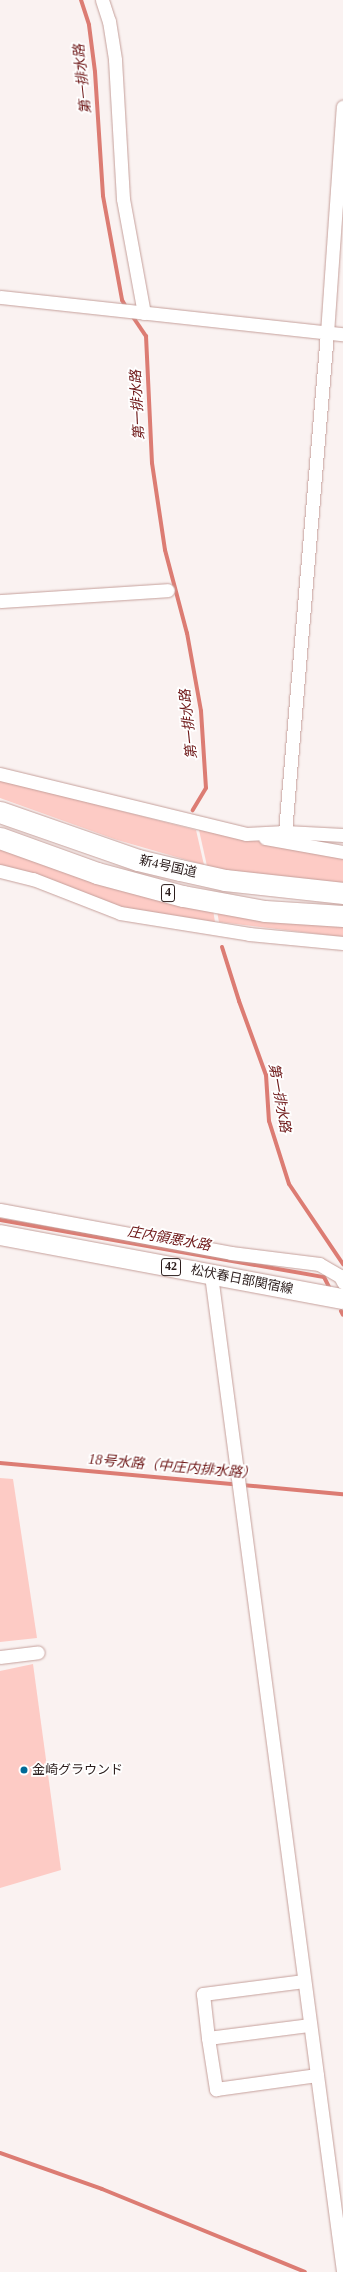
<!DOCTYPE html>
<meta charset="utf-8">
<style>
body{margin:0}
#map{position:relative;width:343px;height:2272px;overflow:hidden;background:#faf2f1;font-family:"Times New Roman","Noto Sans JP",serif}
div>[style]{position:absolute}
.green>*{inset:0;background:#fdcbc5}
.stream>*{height:4px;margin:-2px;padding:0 2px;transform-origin:2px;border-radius:2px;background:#dc7c73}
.roads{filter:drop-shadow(0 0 1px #c5a09b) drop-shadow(0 0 1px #c5a09b)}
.minor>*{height:13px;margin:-6.5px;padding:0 6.5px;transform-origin:6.5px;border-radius:6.5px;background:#fff}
.primary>*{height:20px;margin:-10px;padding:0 10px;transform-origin:10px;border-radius:10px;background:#fff}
.trunk>*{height:21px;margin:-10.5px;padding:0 10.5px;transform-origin:10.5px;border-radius:10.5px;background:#fff}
.dots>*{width:11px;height:11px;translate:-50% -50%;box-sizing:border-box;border:2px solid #fff;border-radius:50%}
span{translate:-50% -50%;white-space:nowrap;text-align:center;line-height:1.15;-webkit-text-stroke:3.5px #fff;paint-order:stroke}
.shield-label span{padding:1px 3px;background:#fff;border:1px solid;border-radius:3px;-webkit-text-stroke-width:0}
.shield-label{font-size:12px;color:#2b1d1c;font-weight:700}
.street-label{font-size:13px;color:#2b1d1c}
.poi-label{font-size:13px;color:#2b1d1c}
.left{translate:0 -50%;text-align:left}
.water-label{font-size:14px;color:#6d1616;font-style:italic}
</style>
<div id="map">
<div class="green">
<i style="clip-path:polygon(0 780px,196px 830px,204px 865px,114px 839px,0 798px)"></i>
<i style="clip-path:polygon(199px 830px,343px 857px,343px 884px,231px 871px,207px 866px)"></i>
<i style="clip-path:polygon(0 848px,99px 884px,213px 910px,215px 922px,121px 907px,0 866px)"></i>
<i style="clip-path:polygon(217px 911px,343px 925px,343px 937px,219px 922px)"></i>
<i style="clip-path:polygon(0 1478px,13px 1479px,37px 1638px,0 1642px)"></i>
<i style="clip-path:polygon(33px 1664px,61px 1870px,0 1888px,0 1671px)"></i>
</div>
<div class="stream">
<i style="left:81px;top:0;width:26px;rotate:72deg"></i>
<i style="left:89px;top:25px;width:47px;rotate:82.7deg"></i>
<i style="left:95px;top:72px;width:124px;rotate:86.3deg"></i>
<i style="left:103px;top:196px;width:106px;rotate:79.6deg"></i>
<i style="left:122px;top:300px;width:8px;rotate:60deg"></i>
<i style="left:131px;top:314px;width:27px;rotate:56deg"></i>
<i style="left:146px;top:336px;width:127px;rotate:87.3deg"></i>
<i style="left:152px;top:463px;width:88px;rotate:81.5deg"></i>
<i style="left:165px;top:550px;width:86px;rotate:75.2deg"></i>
<i style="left:187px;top:633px;width:79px;rotate:79.8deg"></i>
<i style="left:201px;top:711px;width:77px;rotate:86.3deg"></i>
<i style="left:206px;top:788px;width:26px;rotate:121deg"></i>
<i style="left:222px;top:947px;width:57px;rotate:72.5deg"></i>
<i style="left:239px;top:1001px;width:79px;rotate:70deg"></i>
<i style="left:266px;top:1075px;width:46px;rotate:86.3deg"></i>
<i style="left:269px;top:1121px;width:66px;rotate:72.4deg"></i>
<i style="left:289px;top:1184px;width:97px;rotate:56deg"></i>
<i style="left:0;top:1220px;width:329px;rotate:10deg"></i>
<i style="left:324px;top:1277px;width:11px;rotate:63deg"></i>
<i style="left:341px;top:1311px;width:4px;rotate:63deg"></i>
<i style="left:0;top:1463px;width:344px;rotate:5.2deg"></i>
<i style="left:0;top:2153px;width:108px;rotate:19.4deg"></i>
<i style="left:102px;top:2189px;width:219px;rotate:22.2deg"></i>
</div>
<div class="roads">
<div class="minor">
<i style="left:102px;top:0;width:22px;rotate:72deg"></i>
<i style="left:109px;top:21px;width:39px;rotate:81deg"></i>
<i style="left:115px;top:60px;width:139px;rotate:86.7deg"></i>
<i style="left:123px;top:199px;width:116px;rotate:79.6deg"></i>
<i style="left:0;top:297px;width:345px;rotate:6.2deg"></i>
<i style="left:0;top:601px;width:168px;rotate:-3.7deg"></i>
<i style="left:0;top:774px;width:253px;rotate:13.7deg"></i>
<i style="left:246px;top:834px;width:39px;rotate:-3deg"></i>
<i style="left:285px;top:832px;width:58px;rotate:3deg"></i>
<i style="left:285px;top:832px;width:501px;rotate:-85.19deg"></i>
<i style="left:327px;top:333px;width:227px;rotate:-86deg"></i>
<i style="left:265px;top:838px;width:79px;rotate:10.2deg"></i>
<i style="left:0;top:871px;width:34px;rotate:14deg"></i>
<i style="left:33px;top:879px;width:93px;rotate:21.3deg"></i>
<i style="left:120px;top:913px;width:131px;rotate:9.2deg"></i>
<i style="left:249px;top:934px;width:94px;rotate:5.5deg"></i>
<i style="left:0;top:1210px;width:235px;rotate:10.5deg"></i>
<i style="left:231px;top:1253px;width:89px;rotate:7.1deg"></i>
<i style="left:319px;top:1264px;width:24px;rotate:30deg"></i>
<i style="left:340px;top:1276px;width:7px;rotate:63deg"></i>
<i style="left:211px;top:1275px;width:1005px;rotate:82.45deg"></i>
<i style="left:0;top:1657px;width:38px;rotate:-7deg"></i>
<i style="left:304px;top:1981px;width:102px;rotate:172.7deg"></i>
<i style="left:203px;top:1994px;width:44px;rotate:83.5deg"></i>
<i style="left:208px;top:2038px;width:103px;rotate:-7.3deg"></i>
<i style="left:208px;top:2038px;width:52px;rotate:81.1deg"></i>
<i style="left:216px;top:2089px;width:102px;rotate:-7.9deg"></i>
</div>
<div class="primary">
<i style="left:0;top:1235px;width:349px;rotate:10.6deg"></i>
</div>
<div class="trunk">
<i style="left:0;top:812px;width:146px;rotate:19.2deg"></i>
<i style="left:138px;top:860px;width:43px;rotate:13.4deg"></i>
<i style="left:180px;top:870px;width:46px;rotate:12.5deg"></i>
<i style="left:225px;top:880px;width:119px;rotate:6.3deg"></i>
<i style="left:0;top:838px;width:103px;rotate:19.8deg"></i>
<i style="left:97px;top:873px;width:89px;rotate:15deg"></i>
<i style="left:183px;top:896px;width:83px;rotate:10.4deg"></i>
<i style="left:265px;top:911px;width:78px;rotate:3.7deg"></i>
</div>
</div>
<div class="dots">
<i style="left:24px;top:1770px;background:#006b98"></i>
</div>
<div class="shield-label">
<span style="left:168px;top:893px">4</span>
<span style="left:171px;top:1267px">42</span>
</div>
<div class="street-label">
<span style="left:168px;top:867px;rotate:13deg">新4号国道</span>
<span style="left:242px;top:1280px;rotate:11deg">松伏春日部関宿線</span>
</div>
<div class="poi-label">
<span class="left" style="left:32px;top:1770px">金崎グラウンド</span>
</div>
<div class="water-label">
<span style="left:83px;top:79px;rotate:-96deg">第一排水路</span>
<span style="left:138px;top:405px;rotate:-93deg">第一排水路</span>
<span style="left:189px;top:724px;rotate:-96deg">第一排水路</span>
<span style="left:279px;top:1098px;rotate:80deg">第一排水路</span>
<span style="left:169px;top:1239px;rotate:10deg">庄内領悪水路</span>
<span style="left:172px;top:1467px;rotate:5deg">18号水路（中庄内排水路）</span>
</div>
</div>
